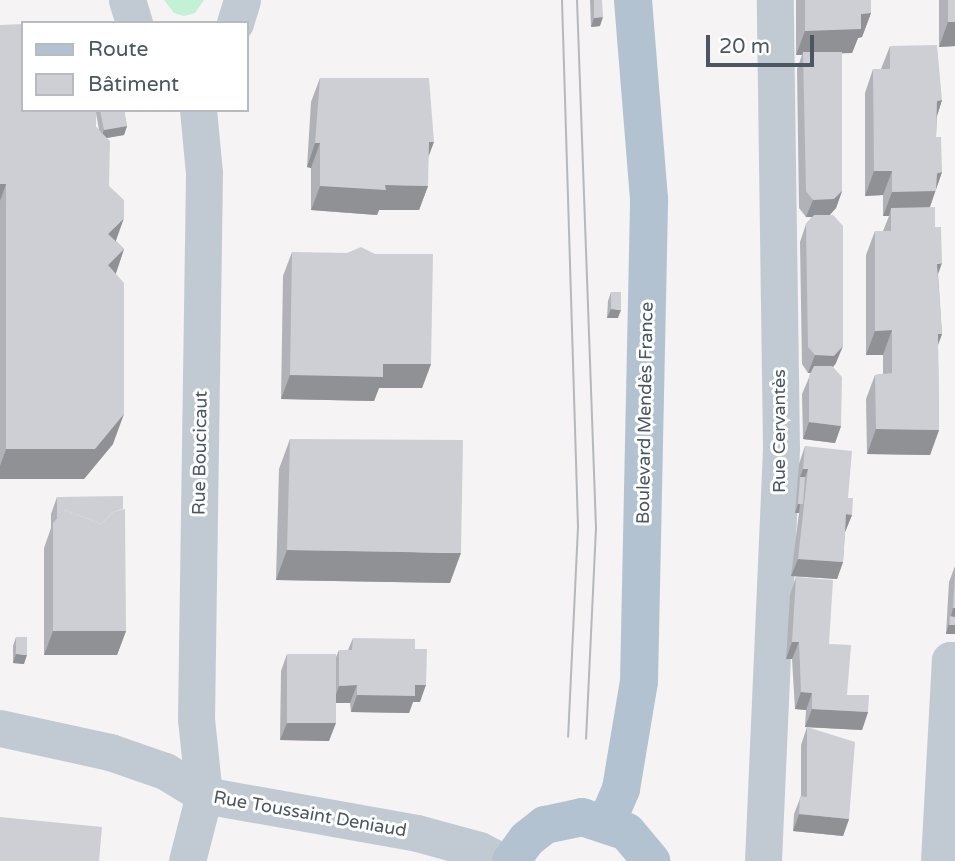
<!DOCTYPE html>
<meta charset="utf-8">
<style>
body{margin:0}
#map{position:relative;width:955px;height:861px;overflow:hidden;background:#f5f3f3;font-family:"Varela Round",sans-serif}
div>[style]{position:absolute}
.green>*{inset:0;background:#c3f1d5}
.minor>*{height:37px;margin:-18.5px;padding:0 18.5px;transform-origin:18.5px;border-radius:18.5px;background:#c1cad2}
.major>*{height:38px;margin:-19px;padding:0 19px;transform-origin:19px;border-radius:19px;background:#b3c2d1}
.tram>*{height:2px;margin:-1px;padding:0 1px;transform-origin:1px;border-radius:1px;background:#b5b8bd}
.wall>*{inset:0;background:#b0b2b7}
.shaded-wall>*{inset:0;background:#909195}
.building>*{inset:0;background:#cdcfd5}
span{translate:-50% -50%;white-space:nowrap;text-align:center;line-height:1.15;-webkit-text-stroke:6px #fff;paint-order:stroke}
.street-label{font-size:18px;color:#4a5661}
.legend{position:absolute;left:21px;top:21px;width:228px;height:91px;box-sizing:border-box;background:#fff;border:2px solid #b7bbc0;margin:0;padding:9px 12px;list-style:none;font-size:21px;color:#4a5661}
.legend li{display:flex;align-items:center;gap:14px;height:35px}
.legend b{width:35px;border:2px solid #b7bbc0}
.scale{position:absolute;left:706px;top:35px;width:108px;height:32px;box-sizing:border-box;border:4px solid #4a5661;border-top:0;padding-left:9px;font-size:21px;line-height:24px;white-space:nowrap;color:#4a5661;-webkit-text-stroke:5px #fff;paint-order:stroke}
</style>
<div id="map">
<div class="green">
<i style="clip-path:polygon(164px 0,204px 0,195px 13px,184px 16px,174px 13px)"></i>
</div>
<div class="minor">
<i style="left:127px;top:0;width:24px;rotate:73deg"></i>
<i style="left:235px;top:23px;width:24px;rotate:-73deg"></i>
<i style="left:0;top:728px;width:113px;rotate:12.3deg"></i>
<i style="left:110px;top:752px;width:58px;rotate:19.1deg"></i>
<i style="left:165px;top:771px;width:46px;rotate:31.6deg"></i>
<i style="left:204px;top:795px;width:216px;rotate:10.1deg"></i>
<i style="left:417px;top:833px;width:64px;rotate:15.3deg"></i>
<i style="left:479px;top:850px;width:25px;rotate:27deg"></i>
<i style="left:187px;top:861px;width:68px;rotate:-75.6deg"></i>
<i style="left:204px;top:795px;width:76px;rotate:-96deg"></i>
<i style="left:196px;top:719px;width:546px;rotate:-89.16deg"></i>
<i style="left:204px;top:173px;width:63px;rotate:-95.4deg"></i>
<i style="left:763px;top:861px;width:413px;rotate:-87.5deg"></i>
<i style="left:781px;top:448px;width:448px;rotate:-90.8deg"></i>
<i style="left:939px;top:861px;width:201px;rotate:-86.9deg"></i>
<i style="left:950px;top:660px;width:5px"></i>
</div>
<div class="major">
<i style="left:607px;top:822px;width:36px;rotate:-67deg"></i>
<i style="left:621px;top:789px;width:109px;rotate:-80.5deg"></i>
<i style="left:639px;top:682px;width:483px;rotate:-88.8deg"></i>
<i style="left:649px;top:199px;width:200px;rotate:-94.6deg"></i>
<i style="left:511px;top:861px;width:27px;rotate:-54deg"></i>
<i style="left:527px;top:839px;width:23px;rotate:-38deg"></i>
<i style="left:545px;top:825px;width:38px;rotate:-12deg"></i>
<i style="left:582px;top:817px;width:47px;rotate:18.4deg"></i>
<i style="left:627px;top:832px;width:38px;rotate:50deg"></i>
</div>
<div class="tram">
<i style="left:562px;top:0;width:527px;rotate:88.26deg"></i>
<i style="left:578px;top:527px;width:210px;rotate:92.7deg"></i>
<i style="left:577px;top:0;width:528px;rotate:87.94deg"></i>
<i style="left:596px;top:528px;width:211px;rotate:92.7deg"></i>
</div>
<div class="wall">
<i style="clip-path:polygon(590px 0,602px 0,600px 26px,591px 27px)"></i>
<i style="clip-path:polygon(796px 0,871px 0,871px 13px,862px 37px,858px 38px,852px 53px,842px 53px,842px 191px,836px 208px,829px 215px,836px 363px,833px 367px,841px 426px,835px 443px,803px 439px,802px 394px,811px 373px,808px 373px,802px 364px,800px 242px,806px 224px,812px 217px,806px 217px,799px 208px,797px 69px,802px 55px,796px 55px)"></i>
<i style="clip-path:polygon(939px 0,955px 0,955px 46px,939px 47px)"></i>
<i style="clip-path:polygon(evenodd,0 25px,23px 110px,124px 110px,127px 126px,124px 135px,107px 138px,109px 186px,116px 241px,124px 249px,116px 273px,113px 444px,84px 479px,0 479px,0 25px,96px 113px,99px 130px,96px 127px,96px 113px)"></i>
<i style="clip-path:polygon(890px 46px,942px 100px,937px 116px,936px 137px,942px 172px,930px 207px,935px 227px,942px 334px,938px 345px,939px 430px,930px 455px,867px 454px,866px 399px,875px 375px,883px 374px,883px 355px,866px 355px,866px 255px,875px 231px,883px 231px,889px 216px,883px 216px,883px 195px,865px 196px,865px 93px,873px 69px,881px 69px)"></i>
<i style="clip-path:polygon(320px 78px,428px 156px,428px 186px,419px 210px,379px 210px,377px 215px,311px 210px,311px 168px,307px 167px,311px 102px)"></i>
<i style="clip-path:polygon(292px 252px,431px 364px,422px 388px,379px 388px,374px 401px,281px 399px,283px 276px)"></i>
<i style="clip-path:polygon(611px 292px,618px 318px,607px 318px,608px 301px)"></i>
<i style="clip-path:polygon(290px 439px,450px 583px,276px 580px,279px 469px)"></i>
<i style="clip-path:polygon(805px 446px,848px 498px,852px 515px,845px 532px,843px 562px,837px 579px,791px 576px,799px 513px,795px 513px,799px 464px)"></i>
<i style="clip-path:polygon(57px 497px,126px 631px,117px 655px,44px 655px,44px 548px,51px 528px,51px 514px)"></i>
<i style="clip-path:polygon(955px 566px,955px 634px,946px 634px,949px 582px)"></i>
<i style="clip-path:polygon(796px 577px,829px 644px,847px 695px,868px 712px,862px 730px,805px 727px,806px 710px,795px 709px,792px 659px,786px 659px,790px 595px)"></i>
<i style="clip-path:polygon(16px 637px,24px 664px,13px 663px,13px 646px)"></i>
<i style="clip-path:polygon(353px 638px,415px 649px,420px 702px,413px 702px,409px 713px,351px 712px,350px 703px,336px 703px,329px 741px,280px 740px,281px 671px,287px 654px,336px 657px,339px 650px,348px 650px)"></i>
<i style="clip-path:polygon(807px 727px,849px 819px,843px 836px,793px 831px,794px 814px,801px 796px,801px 745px)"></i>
</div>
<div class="shaded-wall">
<i style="clip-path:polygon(871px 13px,862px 37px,858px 38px,852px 53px,803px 55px,803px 52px,802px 55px,796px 55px,805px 31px,861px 14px)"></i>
<i style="clip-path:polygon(603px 17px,600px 26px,591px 27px,594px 18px)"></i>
<i style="clip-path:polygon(948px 22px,955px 22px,955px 46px,939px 47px)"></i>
<i style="clip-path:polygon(942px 100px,934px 125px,937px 101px)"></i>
<i style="clip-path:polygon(127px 126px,124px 135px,100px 139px,104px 130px)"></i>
<i style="clip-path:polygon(429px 142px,434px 142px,425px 166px)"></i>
<i style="clip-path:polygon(315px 143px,320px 143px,311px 168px,307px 167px)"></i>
<i style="clip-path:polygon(874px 171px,892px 171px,883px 195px,865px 196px)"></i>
<i style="clip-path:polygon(942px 172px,927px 215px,891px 208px,889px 216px,883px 216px,892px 192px)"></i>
<i style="clip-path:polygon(0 184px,6px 184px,0 201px)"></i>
<i style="clip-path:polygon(385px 185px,428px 186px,419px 210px,379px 210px,377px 215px,311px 210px,320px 186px)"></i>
<i style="clip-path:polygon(842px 191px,836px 208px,828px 217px,806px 217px,813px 200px)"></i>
<i style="clip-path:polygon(124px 218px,113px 249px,108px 234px)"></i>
<i style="clip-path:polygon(124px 249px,114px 279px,108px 265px)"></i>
<i style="clip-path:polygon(942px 263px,933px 288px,937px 264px)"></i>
<i style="clip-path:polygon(611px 309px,621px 310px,618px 318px,607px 318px)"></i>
<i style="clip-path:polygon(892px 330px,883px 355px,866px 355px,875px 331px)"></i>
<i style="clip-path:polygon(938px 334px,942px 334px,933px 358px)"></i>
<i style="clip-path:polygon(843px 346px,836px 363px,828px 373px,808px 373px,815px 355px)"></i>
<i style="clip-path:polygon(383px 364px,431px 364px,422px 388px,379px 388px,374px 401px,281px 399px,290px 375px)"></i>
<i style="clip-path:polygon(124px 414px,113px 444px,84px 479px,0 479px,0 466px,6px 449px)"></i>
<i style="clip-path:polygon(809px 422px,841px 426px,835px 443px,803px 439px)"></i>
<i style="clip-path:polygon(876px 429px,939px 430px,930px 455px,867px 454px)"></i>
<i style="clip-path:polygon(803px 469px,808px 469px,802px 486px,800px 477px)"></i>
<i style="clip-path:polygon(798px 504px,800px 504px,799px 513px,795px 513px)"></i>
<i style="clip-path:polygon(846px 514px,852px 515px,845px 532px)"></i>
<i style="clip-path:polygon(287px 550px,461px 553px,450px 583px,276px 580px)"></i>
<i style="clip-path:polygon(798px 559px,843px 562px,837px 579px,791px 576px)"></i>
<i style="clip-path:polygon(953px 608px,955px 608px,955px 634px,946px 634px)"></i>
<i style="clip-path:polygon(53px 631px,126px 631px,117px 655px,44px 655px)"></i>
<i style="clip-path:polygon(792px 642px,799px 642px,792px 659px,786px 659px)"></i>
<i style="clip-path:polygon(16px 654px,27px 655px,24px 664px,13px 663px)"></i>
<i style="clip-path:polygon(357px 685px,350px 703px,333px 703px,339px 686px)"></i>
<i style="clip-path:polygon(415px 685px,426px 685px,420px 702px,413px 702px,409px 713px,351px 712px,357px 695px)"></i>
<i style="clip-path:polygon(801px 692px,812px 693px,806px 710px,795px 709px)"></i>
<i style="clip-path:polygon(812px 709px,868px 712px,862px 730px,805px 727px)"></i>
<i style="clip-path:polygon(287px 723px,336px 723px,329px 741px,280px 740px)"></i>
<i style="clip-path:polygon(799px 814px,849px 819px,843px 836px,793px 831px)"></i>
</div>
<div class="building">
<i style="clip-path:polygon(594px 0,602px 0,603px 17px,594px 18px)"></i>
<i style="clip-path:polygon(805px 0,871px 0,871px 13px,861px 14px,861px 29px,805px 31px)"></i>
<i style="clip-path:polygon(948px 0,955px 0,955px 22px,948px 22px)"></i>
<i style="clip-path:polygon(23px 24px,23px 110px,96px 110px,96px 127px,110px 141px,109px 186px,124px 200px,124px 218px,108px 234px,124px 249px,108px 265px,124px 283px,124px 414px,95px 449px,6px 449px,6px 184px,0 184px,0 25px)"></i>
<i style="clip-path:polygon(937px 45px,942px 100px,937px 101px,936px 137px,941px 137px,942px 172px,937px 173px,936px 191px,892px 192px,892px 171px,874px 171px,873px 69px,890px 69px,890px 46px)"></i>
<i style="clip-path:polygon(803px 52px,842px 52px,842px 191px,834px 199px,813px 200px,806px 191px)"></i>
<i style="clip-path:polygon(320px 78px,429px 78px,434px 142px,429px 142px,428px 186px,385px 185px,386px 190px,320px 186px,320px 143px,315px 143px)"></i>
<i style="clip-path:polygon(100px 110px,124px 110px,127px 126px,104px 130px)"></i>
<i style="clip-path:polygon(935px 207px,935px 227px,941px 227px,942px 263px,937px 264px,942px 334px,938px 334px,939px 430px,876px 429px,875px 375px,892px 373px,892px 330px,875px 331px,875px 231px,891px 231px,891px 208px)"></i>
<i style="clip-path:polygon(814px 215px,833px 215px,843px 226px,843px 346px,834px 356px,815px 355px,808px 347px,806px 224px)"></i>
<i style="clip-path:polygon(361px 247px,375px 254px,433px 254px,431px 364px,383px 364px,383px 377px,290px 375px,292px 252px,347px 253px)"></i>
<i style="clip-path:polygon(611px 292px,621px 292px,621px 310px,611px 309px)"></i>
<i style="clip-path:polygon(814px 366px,832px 366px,842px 377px,841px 426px,809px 422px,809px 376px)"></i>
<i style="clip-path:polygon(290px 439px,463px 440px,461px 553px,287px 550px)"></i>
<i style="clip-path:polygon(805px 446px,852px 451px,848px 498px,853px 498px,852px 515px,846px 514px,843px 562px,798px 559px,808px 469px,803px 469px)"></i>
<i style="clip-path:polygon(800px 477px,805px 477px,803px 504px,798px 504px)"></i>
<i style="clip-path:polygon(123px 496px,123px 509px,113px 512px,101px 524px,65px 510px,57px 519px,57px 497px)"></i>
<i style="clip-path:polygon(125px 509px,126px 631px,53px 631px,53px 523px,65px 510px,101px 524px,113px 512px)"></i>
<i style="clip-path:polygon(955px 574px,955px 608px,953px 608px)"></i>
<i style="clip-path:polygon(796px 577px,833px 580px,829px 644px,851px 645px,847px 695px,869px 695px,868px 712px,812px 709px,812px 693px,801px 692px,799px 642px,792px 642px)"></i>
<i style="clip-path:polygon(950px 616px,955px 617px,955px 625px,949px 625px)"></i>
<i style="clip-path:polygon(16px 637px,27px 637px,27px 655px,16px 654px)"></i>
<i style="clip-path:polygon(353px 638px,415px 639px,415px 649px,427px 649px,426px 685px,415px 685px,415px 696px,357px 695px,357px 685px,339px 686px,339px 650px,352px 650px)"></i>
<i style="clip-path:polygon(287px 654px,336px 654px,336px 723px,287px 723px)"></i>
<i style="clip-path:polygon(807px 727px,855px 742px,849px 819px,799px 814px,800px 796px,807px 797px)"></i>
<i style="clip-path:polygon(0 817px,102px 827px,99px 861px,0 861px)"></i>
</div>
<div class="street-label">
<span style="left:645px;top:413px;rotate:-89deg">Boulevard Mendès France</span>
<span style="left:779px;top:431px;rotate:-90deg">Rue Cervantès</span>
<span style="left:200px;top:453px;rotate:-89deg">Rue Boucicaut</span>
<span style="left:310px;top:814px;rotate:10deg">Rue Toussaint Deniaud</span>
</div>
<ul class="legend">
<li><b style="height:9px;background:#b3c2d1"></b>Route</li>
<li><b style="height:19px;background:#cdcfd5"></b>Bâtiment</li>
</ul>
<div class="scale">20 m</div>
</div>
